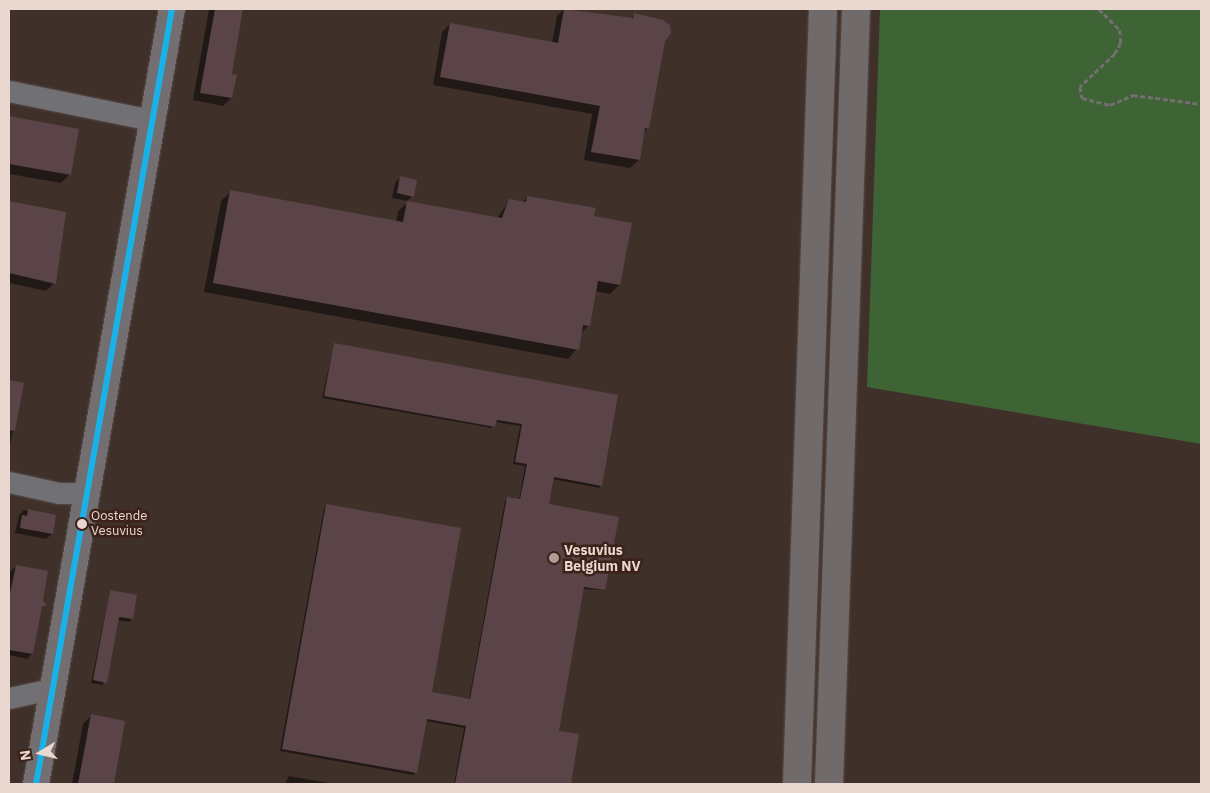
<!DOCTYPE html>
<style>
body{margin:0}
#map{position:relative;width:1210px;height:793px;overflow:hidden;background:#3f302a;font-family:"IBM Plex Sans",sans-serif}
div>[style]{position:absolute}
.green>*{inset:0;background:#3e6334}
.shadow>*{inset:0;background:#0007}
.building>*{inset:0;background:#5a4447}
.path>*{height:2.5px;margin-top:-1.25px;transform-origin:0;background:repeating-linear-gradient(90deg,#736f71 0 5px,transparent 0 7.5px)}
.roads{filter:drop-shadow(0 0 1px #594c46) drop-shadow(0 0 1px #594c46)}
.minor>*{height:21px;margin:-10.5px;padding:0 10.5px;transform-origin:10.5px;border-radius:10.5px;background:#707075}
.major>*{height:26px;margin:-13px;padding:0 13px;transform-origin:13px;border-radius:13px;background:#726e71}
.highway>*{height:28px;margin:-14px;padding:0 14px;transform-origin:14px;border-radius:14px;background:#706a6b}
.bus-1>*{height:6px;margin:-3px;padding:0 3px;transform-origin:3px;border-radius:3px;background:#1ab1e8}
.dots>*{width:14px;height:14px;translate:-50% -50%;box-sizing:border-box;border:2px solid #3c2218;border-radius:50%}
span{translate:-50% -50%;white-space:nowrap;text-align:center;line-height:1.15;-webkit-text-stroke:5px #3c2218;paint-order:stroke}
.bus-label{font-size:13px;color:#e9d7d0}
.left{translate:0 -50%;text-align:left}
.poi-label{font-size:14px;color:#e9d7d0;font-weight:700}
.frame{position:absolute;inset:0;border:10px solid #e9d7d0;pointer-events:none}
.north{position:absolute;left:15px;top:728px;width:50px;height:50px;-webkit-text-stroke:4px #3c2218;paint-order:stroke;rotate:261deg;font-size:14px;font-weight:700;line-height:20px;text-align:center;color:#e9d7d0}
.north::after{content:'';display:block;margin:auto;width:18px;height:22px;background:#e9d7d0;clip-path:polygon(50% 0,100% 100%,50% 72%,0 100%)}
</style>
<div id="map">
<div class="green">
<i style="clip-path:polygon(880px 9px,1201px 9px,1201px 444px,867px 387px)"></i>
</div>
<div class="shadow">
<i style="clip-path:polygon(209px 9px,242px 9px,230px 75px,231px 98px,223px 106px,193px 100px)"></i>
<i style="clip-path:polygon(564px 9px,630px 19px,634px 15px,664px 41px,648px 128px,643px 133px,639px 160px,630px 168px,584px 160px,592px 114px,433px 85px,442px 32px,450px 24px,552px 43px,557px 16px)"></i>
<i style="clip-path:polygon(9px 108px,9px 118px,77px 130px,69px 175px,61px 183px,9px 174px)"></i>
<i style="clip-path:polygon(400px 178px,412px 196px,407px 201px,392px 198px,395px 183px)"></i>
<i style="clip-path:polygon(230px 192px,396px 222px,398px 211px,408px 202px,497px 218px,510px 200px,522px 203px,527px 197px,593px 217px,619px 285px,610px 294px,595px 291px,589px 325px,580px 334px,577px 349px,568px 359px,204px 292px,221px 201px)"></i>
<i style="clip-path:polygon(9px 202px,65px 213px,54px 283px,46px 291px,9px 283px)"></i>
<i style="clip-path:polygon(334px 345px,617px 396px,601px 485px,599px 488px,552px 479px,547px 506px,604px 590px,583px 589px,557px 732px,578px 735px,569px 784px,454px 784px,464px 728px,426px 721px,414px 775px,280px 751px,324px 508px,326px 505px,430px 693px,469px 700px,505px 501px,519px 500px,525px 466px,513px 464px,520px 426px,495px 422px,492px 428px,322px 398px)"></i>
<i style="clip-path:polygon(9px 381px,22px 384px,9px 450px)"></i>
<i style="clip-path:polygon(24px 510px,55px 516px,52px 534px,46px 539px,15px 533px,19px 515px)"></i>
<i style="clip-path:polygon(17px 566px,45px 605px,40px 610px,32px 654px,27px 659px,9px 655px,9px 572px)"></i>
<i style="clip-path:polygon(110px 591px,132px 619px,129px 622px,117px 620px,103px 685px,91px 683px)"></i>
<i style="clip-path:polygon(91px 716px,124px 722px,112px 784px,72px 784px,83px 724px)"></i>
<i style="clip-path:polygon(289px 776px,334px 784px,285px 784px)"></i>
</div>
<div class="building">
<i style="clip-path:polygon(215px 9px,243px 9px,232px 74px,237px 75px,232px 98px,200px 93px)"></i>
<i style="clip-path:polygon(564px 9px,633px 18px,634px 13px,663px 20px,670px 25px,671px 33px,665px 41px,649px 129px,645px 128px,640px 160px,591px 152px,600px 106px,440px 77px,450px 23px,558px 43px)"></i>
<i style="clip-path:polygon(9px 116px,79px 129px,71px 175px,9px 164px)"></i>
<i style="clip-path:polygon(400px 176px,417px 180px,414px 197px,397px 193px)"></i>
<i style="clip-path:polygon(230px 190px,403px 222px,407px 201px,502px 218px,509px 199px,526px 202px,527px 196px,596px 208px,594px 216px,632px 223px,620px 285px,598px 281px,590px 326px,583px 325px,579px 350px,213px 283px)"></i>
<i style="clip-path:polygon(9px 201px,66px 212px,56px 284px,9px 273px)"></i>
<i style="clip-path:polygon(334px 343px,618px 395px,602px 486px,554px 477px,549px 504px,619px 517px,605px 590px,584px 587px,559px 731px,579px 734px,571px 784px,455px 784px,466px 726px,427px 719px,417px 773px,282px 749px,326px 504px,461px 528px,432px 692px,470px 699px,507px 497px,520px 499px,527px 464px,515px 462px,522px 424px,497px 420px,495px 427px,324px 396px)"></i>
<i style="clip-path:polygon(9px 380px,24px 383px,15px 431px,9px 430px)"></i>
<i style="clip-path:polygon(28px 509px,56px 515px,53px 534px,20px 528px,22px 515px,27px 516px)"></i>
<i style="clip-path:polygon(16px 565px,48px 571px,43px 601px,47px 605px,42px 607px,33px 654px,9px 650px,9px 598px)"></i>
<i style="clip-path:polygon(110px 590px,137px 595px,133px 619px,119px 617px,107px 683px,93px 680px)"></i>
<i style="clip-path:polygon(91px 714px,125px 721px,114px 784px,78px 784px)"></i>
</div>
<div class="path">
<i style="left:1099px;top:9px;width:30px;rotate:45deg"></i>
<i style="left:1120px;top:30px;width:13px;rotate:86deg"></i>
<i style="left:1121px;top:43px;width:13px;rotate:119deg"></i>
<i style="left:1115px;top:54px;width:48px;rotate:136.7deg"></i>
<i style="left:1080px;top:87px;width:11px;rotate:80deg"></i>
<i style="left:1082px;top:98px;width:29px;rotate:14deg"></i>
<i style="left:1110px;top:105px;width:25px;rotate:-23deg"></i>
<i style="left:1133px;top:95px;width:69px;rotate:7.5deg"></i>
</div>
<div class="roads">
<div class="minor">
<i style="left:9px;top:91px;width:146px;rotate:11.5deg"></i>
<i style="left:9px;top:482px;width:51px;rotate:12.4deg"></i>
<i style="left:59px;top:493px;width:27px"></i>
<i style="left:9px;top:698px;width:43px;rotate:-12.1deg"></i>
</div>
<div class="major">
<i style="left:36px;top:784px;width:787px;rotate:-80.05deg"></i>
</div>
<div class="highway">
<i style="left:797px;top:784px;width:775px;rotate:-88.08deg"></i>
<i style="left:829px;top:784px;width:775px;rotate:-88deg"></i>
</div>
</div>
<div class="bus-1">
<i style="left:36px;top:784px;width:787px;rotate:-80.05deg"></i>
</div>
<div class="dots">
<i style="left:82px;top:524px;background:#e9d7d0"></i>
<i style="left:554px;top:558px;background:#ae9d96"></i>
</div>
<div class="bus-label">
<span class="left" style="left:91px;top:524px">Oostende<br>Vesuvius</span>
</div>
<div class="poi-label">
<span class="left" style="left:564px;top:558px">Vesuvius<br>Belgium NV</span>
</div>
<div class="frame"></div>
<div class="north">N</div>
</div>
